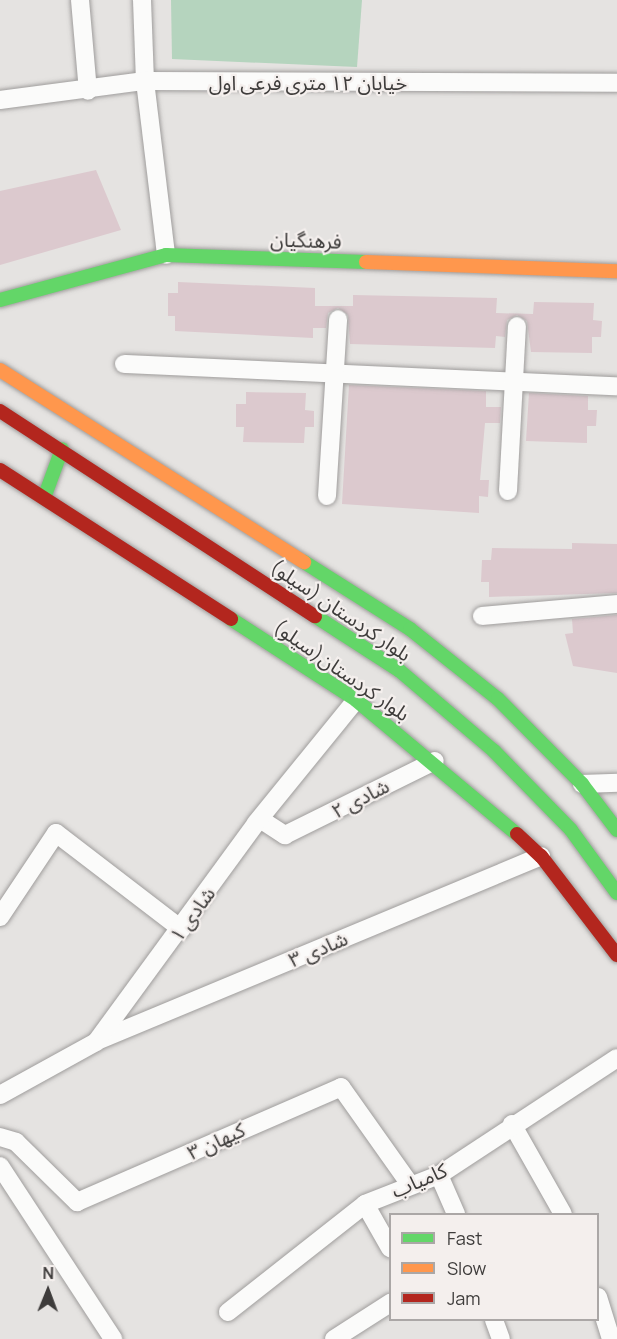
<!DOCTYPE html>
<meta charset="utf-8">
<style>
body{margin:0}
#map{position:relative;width:617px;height:1339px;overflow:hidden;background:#e5e3e1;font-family:Manrope,"Noto Sans Arabic",sans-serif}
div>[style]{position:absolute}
.green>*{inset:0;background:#b5d4be}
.building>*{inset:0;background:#dcc9ce}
.roads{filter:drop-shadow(0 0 2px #9f9d9c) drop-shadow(0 0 2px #9f9d9c)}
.street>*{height:18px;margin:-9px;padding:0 9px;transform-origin:9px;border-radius:9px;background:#fbfbfa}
.fast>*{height:14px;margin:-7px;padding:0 7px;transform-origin:7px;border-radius:7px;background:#63d668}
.slow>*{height:14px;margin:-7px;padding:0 7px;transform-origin:7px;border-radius:7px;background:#ff974d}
.jam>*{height:14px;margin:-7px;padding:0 7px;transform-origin:7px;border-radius:7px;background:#b3261e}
span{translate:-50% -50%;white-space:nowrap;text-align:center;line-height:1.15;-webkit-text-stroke:4.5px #f4efed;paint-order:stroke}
.street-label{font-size:20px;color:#3e3c3b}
.legend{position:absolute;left:389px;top:1213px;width:210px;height:108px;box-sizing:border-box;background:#f4efed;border:2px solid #aba7a6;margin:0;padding:8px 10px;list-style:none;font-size:18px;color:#3e3c3b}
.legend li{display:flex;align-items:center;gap:12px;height:30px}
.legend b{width:30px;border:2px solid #aba7a6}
.north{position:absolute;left:18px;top:1261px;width:60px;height:60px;-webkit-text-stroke:4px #f4efed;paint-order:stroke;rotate:1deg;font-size:16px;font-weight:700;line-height:24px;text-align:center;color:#3e3c3b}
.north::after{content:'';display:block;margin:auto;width:21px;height:27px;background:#3e3c3b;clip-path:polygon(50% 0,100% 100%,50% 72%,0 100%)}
</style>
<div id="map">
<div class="green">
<i style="clip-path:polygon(171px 0,362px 0,357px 67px,172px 59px)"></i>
</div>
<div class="building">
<i style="clip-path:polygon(96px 170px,121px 230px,0 265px,0 191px)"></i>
<i style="clip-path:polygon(178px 282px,315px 288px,315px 306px,353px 306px,353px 295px,497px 298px,496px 313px,533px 314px,534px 302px,594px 303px,593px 320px,602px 321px,601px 337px,592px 337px,592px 353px,531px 352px,527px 321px,517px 315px,507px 320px,505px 337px,496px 336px,495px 348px,350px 344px,348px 315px,338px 308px,328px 313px,326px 328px,313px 328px,313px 338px,175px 331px,175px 316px,168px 316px,168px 293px,178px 293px)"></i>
<i style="clip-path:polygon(349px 385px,486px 391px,486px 407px,501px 407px,500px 423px,485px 423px,480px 480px,489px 480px,488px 497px,479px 496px,479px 513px,342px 504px)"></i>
<i style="clip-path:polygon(246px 392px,306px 393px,305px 410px,314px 411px,314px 427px,305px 427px,304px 443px,243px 442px,244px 427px,236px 427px,236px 404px,246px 404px)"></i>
<i style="clip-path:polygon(529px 393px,588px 396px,588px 410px,597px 410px,596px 426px,587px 426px,587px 443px,526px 441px)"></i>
<i style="clip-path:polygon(572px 543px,617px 544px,617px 593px,489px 597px,489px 582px,481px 582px,482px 560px,491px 560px,492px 548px,572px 549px)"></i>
<i style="clip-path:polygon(617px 615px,617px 673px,573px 666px,565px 634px,573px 633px,572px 619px)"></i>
</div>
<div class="roads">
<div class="street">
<i style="left:80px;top:0;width:91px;rotate:85deg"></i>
<i style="left:142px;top:0;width:81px;rotate:87.9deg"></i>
<i style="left:145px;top:81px;width:175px;rotate:83.1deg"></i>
<i style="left:0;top:100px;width:146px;rotate:-7.5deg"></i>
<i style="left:145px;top:81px;width:472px;rotate:0.2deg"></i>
<i style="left:124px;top:364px;width:493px;rotate:2.6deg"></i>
<i style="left:508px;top:491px;width:165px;rotate:-86.9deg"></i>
<i style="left:327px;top:496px;width:177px;rotate:-86.4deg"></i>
<i style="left:482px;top:616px;width:136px;rotate:-5.1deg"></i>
<i style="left:582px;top:784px;width:35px;rotate:-2deg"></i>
<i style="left:260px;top:819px;width:30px;rotate:33deg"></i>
<i style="left:285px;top:835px;width:167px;rotate:-26.3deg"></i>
<i style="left:0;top:917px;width:101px;rotate:-56.3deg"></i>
<i style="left:56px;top:833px;width:158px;rotate:37.5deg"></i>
<i style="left:97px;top:1041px;width:481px;rotate:-22.6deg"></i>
<i style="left:0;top:1095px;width:110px;rotate:-28.9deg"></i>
<i style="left:96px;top:1042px;width:271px;rotate:-53.8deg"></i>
<i style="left:256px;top:823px;width:159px;rotate:-50.9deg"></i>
<i style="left:512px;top:1124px;width:103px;rotate:60.5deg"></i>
<i style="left:0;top:1137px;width:17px;rotate:17deg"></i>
<i style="left:16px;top:1142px;width:86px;rotate:44.5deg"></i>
<i style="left:77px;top:1202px;width:288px;rotate:-23.5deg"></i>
<i style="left:341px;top:1087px;width:118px;rotate:54.7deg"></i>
<i style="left:0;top:1166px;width:207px;rotate:56.8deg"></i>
<i style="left:439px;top:1175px;width:43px;rotate:66.4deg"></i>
<i style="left:365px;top:1204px;width:51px;rotate:60.4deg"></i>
<i style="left:598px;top:1297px;width:44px;rotate:72.8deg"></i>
<i style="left:228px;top:1312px;width:174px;rotate:-38.2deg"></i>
<i style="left:365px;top:1204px;width:79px;rotate:-21.4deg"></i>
<i style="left:439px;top:1175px;width:213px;rotate:-33.3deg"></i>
<i style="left:494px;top:1320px;width:20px;rotate:70deg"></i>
<i style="left:334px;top:1339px;width:67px;rotate:-32.7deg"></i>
</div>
<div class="fast">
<i style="left:0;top:300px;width:172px;rotate:-15.2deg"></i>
<i style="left:166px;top:255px;width:200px;rotate:2deg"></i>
<i style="left:44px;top:498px;width:52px;rotate:-69.8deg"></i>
<i style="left:304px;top:562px;width:125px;rotate:32.3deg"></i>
<i style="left:410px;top:629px;width:112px;rotate:38.5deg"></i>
<i style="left:498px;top:699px;width:120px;rotate:45.3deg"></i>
<i style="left:582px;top:784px;width:58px;rotate:52.7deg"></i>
<i style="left:315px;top:616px;width:101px;rotate:32.9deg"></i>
<i style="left:400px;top:671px;width:123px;rotate:40.4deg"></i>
<i style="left:494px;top:751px;width:110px;rotate:45.7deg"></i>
<i style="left:571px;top:830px;width:78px;rotate:53.9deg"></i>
<i style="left:231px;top:619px;width:149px;rotate:32.9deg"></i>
<i style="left:356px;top:700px;width:209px;rotate:39.8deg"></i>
</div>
<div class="slow">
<i style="left:366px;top:262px;width:251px;rotate:2.1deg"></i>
<i style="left:0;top:370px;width:360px;rotate:32.3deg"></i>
</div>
<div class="jam">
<i style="left:0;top:411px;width:376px;rotate:33.1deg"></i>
<i style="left:0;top:470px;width:275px;rotate:32.8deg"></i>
<i style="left:517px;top:834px;width:33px;rotate:43deg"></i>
<i style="left:541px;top:856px;width:125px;rotate:52.5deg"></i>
</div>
</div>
<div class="street-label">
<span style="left:308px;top:82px">خیابان ۱۲ متری فرعی اول</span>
<span style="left:306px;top:240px;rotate:2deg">فرهنگیان</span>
<span style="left:341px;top:610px;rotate:34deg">بلوار کردستان (سیلو)</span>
<span style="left:342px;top:670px;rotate:35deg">بلوار کردستان(سیلو)</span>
<span style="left:360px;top:798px;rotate:-27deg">شادی ۲</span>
<span style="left:192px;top:914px;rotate:-54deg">شادی ۱</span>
<span style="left:318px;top:949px;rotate:-23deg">شادی ۳</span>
<span style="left:216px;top:1141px;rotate:-25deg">کیهان ۳</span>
<span style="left:419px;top:1180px;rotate:-23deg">کامیاب</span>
</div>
<ul class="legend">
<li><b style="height:8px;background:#63d668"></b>Fast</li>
<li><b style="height:8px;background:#ff974d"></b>Slow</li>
<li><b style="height:8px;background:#b3261e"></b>Jam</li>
</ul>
<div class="north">N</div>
</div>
